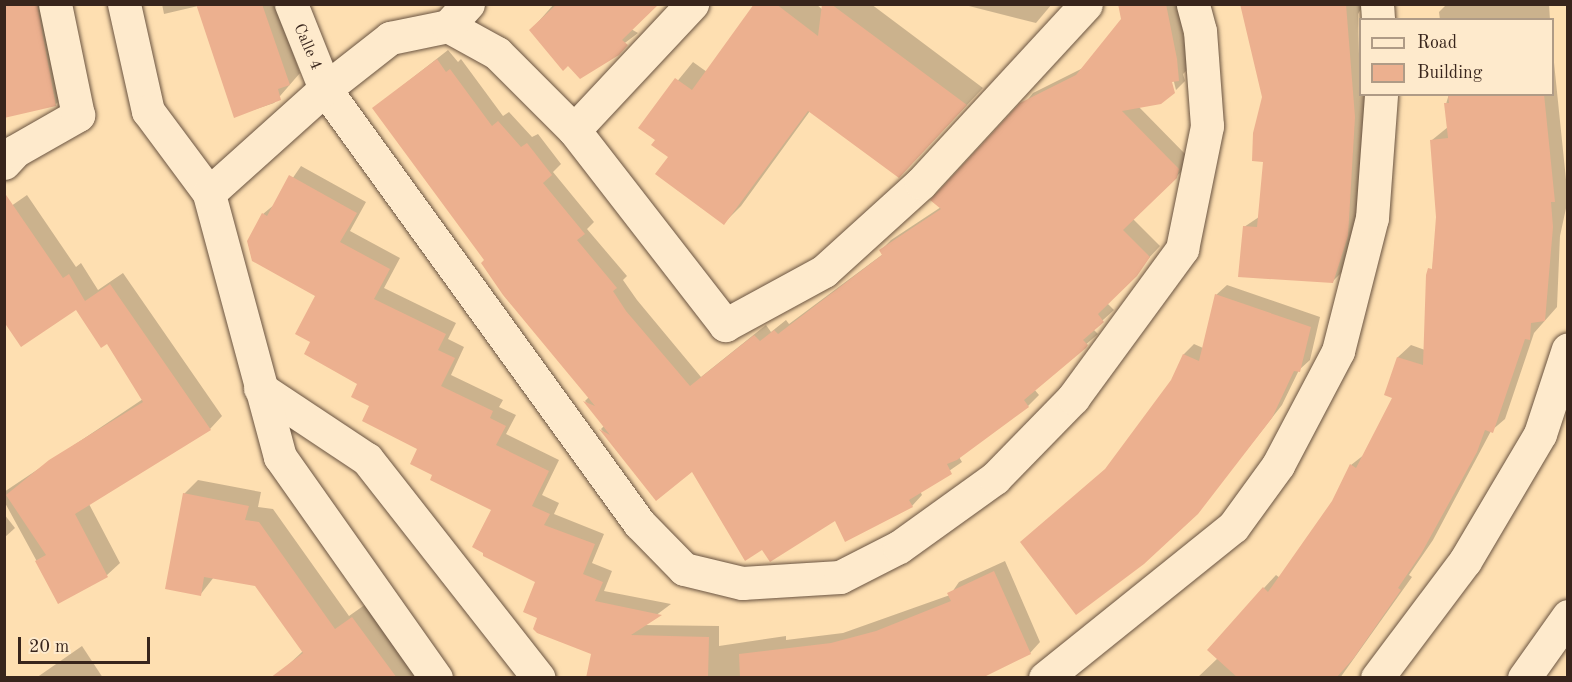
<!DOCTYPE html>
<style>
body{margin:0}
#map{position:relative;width:1572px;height:682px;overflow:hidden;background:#fedfb1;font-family:"Old Standard TT",serif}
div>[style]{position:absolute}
.shadow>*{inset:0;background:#0003}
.building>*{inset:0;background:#ecb08f}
.roads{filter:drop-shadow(0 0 2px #6a5441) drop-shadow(0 0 2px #6a5441)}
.minor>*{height:33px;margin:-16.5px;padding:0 16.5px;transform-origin:16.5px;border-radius:16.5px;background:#feeacc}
.secondary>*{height:33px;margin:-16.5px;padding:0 16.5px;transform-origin:16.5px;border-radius:16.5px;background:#feeacc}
span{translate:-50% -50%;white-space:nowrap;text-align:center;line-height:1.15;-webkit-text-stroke:4.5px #feeacc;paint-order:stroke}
.street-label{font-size:16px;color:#38251c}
.frame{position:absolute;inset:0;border:6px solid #38251c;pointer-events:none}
.legend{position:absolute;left:1359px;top:18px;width:195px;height:78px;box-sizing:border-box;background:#feeacc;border:2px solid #af9b86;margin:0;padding:8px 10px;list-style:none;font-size:18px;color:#38251c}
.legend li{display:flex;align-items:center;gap:12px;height:30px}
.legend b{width:30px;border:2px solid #af9b86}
.scale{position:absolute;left:18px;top:637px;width:132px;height:27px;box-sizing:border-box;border:3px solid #38251c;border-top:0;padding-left:8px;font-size:18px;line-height:21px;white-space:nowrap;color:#38251c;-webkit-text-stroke:4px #feeacc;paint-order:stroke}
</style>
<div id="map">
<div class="shadow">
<i style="clip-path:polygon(4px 4px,51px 4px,68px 92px,55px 105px)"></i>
<i style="clip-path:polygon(162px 4px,276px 4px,300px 73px,274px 103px,235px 116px,198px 6px,164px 14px)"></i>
<i style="clip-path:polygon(554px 4px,647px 4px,631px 29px,638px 33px,580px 77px,531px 30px)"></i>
<i style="clip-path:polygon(756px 4px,816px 4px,823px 10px,826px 4px,871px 4px,983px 88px,916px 159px,810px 111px,741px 206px,724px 223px,657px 140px,640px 127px,693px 62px,707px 72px)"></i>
<i style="clip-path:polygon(961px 4px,1052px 4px,1036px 23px)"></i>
<i style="clip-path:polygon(1120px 4px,1178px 4px,1189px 68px,1183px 74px,1185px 81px,1176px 90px,1172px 74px,1138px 106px,1189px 158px,1188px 165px,1133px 219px,1160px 246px,1107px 303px,1114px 310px,1093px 329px,1098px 334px,1034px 389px,1039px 395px,1028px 406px,959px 457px,962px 462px,920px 491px,922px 495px,912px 506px,846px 540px,835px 519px,763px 548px,692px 470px,657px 499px,601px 429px,605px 425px,585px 401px,589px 397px,374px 108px,448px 50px,458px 62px,461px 59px,503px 116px,509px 112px,532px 137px,538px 134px,561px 164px,553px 172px,594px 222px,587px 229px,627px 276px,623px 280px,637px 300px,701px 377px,766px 325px,771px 332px,786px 320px,789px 324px,883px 254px,881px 250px,891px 240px,941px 207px,1033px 93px,1085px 67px,1123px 20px)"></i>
<i style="clip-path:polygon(1241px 4px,1364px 4px,1358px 14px,1360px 94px,1365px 94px,1358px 224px,1344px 270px,1333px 281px,1244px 227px,1259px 217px,1264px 161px,1263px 97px)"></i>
<i style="clip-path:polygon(1447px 4px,1549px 4px,1550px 20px,1440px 20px,1439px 12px)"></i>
<i style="clip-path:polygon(1552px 43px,1568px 199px,1560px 236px,1557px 307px,1534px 333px,1505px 419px,1491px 431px,1433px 540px,1409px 575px,1412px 577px,1340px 678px,1197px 678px,1218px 658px,1209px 650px,1264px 588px,1276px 575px,1280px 578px,1333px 501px,1351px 465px,1365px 454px,1394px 397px,1386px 394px,1398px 357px,1411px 345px,1425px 350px,1437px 217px,1432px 140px,1448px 127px,1446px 104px,1449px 94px,1552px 94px)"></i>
<i style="clip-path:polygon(301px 166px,366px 202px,350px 231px,400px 258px,384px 288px,456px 323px,448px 339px,464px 347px,451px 375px,503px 400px,499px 407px,516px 415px,506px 434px,559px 460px,542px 495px,559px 503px,554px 514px,604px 534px,592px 563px,612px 571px,604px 591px,671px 604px,643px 625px,719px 626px,719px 646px,786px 636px,786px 640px,843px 633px,950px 595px,959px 582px,1005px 561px,1040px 642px,1030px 653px,978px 678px,587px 678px,592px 653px,539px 617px,536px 581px,493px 509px,434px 475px,419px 448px,371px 405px,359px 383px,312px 341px,317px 295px,263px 214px,275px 204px)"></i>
<i style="clip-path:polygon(27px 195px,76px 267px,81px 263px,98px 290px,123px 273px,222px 416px,210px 429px,89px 504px,120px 563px,107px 575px,59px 602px,4px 501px,4px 492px,143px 399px,108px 342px,76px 307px,4px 211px)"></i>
<i style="clip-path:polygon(1227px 285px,1320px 317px,1310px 360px,1299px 370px,1282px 405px,1197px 513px,1110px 465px,1172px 381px,1184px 354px,1194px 344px,1203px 348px,1216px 295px)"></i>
<i style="clip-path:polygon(198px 480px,261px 492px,258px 507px,273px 509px,349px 616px,366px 604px,422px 678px,294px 678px,286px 667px,303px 651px,256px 585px,214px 577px,200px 595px,184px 494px)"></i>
<i style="clip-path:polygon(4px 514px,15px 528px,4px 538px)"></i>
<i style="clip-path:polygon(82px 646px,103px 678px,36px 678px)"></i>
</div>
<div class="building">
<i style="clip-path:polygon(4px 4px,37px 4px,56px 106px,4px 118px)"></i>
<i style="clip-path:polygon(196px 4px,262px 4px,290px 85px,278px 89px,281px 100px,234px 118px)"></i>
<i style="clip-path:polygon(557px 4px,659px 4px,622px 40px,628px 45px,619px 55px,580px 79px,568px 66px,563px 71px,529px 30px)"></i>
<i style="clip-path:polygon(754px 4px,776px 4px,818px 36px,822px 4px,831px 4px,967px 105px,899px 178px,808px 111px,724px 225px,655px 174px,668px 157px,651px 145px,655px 140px,638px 128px,675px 78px,692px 90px)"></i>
<i style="clip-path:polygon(1118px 4px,1166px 4px,1177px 59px,1179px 81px,1172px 82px,1175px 93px,1161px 104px,1122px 111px,1179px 169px,1177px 178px,1123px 230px,1150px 257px,1137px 276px,1098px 314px,1104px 322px,1083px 340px,1088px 345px,1086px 348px,1024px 400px,1029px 407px,957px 460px,947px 464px,952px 474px,909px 500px,913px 507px,845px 542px,835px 521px,770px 562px,762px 550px,745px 561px,692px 472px,656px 501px,599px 429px,610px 435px,583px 401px,595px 406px,503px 295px,481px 263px,484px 260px,372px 108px,437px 59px,446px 72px,450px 69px,492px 126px,498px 121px,521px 147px,527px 143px,552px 175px,543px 183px,585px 234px,577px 240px,617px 288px,613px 291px,626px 311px,690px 386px,754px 335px,760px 341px,774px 330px,778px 334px,882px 255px,879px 250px,941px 209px,930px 200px,1020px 103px,1076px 75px,1121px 19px)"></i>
<i style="clip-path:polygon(1240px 4px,1346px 4px,1355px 117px,1348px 236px,1333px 283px,1238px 277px,1243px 226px,1257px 227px,1263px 162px,1252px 161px,1253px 133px,1262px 97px)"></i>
<i style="clip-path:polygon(1448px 94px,1544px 94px,1555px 202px,1551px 202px,1553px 227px,1545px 321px,1531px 323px,1530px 340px,1525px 339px,1493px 433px,1485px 430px,1477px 452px,1421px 554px,1398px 588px,1401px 590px,1353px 659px,1336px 678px,1238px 678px,1207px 650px,1263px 587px,1268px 592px,1332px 501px,1350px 464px,1356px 468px,1392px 398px,1384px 395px,1397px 357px,1423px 365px,1426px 275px,1428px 268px,1432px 269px,1436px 217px,1430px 140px,1448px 138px,1444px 103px,1449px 103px)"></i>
<i style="clip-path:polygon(289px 175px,357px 213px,340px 242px,390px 269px,374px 299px,446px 334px,438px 350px,455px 358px,441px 386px,493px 411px,490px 418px,506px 426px,496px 445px,549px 471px,532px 506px,550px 514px,544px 525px,595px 544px,583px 574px,603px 582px,595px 601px,662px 615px,631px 635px,709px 637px,708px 678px,586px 678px,591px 654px,537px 633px,533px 629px,537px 618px,523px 612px,535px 582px,483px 556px,483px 553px,472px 547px,491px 510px,430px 480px,432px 475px,410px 464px,417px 449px,362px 421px,369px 406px,351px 397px,357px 384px,304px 354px,310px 342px,295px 334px,315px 296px,252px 261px,247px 241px,262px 213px,267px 216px)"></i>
<i style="clip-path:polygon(4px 192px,63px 278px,69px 274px,85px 301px,110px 284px,211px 430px,75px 514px,108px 577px,58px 604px,35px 561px,46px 555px,6px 495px,49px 460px,143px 402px,107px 344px,101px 348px,76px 310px,21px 347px,4px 322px)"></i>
<i style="clip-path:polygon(1215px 294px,1311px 327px,1300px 372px,1294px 371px,1272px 418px,1198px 514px,1144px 564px,1076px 615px,1020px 542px,1105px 469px,1171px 380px,1183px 354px,1199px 361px)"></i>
<i style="clip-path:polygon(183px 493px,249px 506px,245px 520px,259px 522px,335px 629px,352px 617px,397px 678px,270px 678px,303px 653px,255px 586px,204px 577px,201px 596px,165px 589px)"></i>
<i style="clip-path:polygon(994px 571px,1031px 654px,982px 678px,740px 678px,739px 654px,831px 643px,876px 631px,951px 601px,947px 593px)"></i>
</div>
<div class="roads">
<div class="minor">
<i style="left:124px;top:4px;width:110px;rotate:77.4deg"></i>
<i style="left:148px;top:111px;width:102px;rotate:53.4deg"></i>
<i style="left:291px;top:4px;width:92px;rotate:68.2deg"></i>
<i style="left:325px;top:89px;width:536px;rotate:54.11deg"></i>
<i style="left:639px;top:523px;width:64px;rotate:45.6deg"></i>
<i style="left:684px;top:569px;width:60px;rotate:13.6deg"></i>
<i style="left:742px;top:583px;width:98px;rotate:-3.5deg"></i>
<i style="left:840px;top:577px;width:66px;rotate:-27deg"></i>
<i style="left:899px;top:547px;width:118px;rotate:-35.7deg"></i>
<i style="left:995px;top:478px;width:112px;rotate:-45.7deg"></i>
<i style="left:1073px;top:398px;width:185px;rotate:-53.8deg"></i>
<i style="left:1182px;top:249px;width:126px;rotate:-78.5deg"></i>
<i style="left:1207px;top:126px;width:95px;rotate:-94.2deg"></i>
<i style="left:1200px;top:31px;width:28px;rotate:-105deg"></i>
<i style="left:1377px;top:4px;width:16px;rotate:86deg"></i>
<i style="left:448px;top:26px;width:56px;rotate:28.9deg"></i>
<i style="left:497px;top:53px;width:109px;rotate:45deg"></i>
<i style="left:574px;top:130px;width:173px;rotate:-46.9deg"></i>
<i style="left:574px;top:130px;width:247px;rotate:52.2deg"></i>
<i style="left:725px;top:325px;width:113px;rotate:-28.6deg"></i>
<i style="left:824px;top:271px;width:131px;rotate:-42.2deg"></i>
<i style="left:921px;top:183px;width:243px;rotate:-47.3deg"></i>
<i style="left:4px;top:163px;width:16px;rotate:-47deg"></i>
<i style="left:15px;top:151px;width:73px;rotate:-29.7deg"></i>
<i style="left:78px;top:115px;width:113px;rotate:-101.7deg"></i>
<i style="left:260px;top:388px;width:128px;rotate:33.6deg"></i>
<i style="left:367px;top:459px;width:278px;rotate:51.9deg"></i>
<i style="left:436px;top:678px;width:271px;rotate:-125.2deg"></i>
<i style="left:280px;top:457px;width:273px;rotate:-105.1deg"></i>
<i style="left:209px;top:193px;width:156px;rotate:-41.9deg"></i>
<i style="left:325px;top:89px;width:83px;rotate:-38.1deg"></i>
<i style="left:390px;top:38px;width:59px;rotate:-11.7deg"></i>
<i style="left:448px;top:26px;width:30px;rotate:-48deg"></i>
<i style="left:1045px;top:678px;width:241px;rotate:-38.8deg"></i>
<i style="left:1233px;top:527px;width:77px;rotate:-54deg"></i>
<i style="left:1278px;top:465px;width:129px;rotate:-62.2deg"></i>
<i style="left:1338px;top:351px;width:137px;rotate:-75.7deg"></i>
<i style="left:1372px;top:218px;width:124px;rotate:-85.8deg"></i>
<i style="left:1377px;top:678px;width:146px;rotate:-53.1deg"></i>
<i style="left:1465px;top:561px;width:147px;rotate:-59.4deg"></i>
<i style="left:1540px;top:434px;width:89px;rotate:-71.8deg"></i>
</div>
<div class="secondary">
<i style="left:1524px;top:678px;width:76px;rotate:-54.6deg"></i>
</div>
</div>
<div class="street-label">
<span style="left:307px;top:47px;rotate:67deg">Calle 4</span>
</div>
<div class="frame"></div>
<ul class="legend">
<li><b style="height:8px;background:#feeacc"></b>Road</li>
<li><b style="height:16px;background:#ecb08f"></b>Building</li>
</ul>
<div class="scale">20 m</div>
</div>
